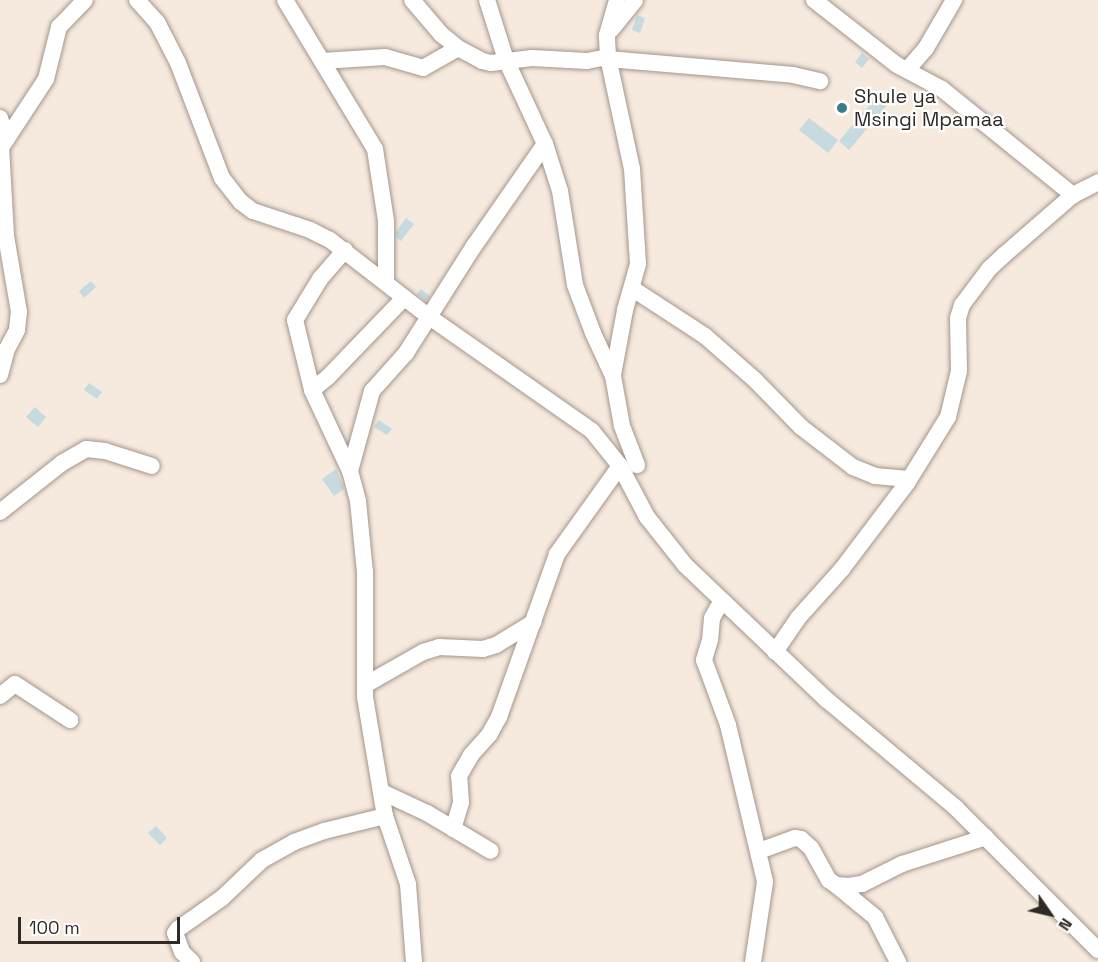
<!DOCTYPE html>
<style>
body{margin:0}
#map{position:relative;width:1098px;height:962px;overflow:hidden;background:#f6e9dd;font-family:"Space Grotesk",sans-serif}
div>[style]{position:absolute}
.building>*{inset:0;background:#c7dadf}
.roads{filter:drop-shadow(0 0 2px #a3968c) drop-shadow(0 0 2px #a3968c)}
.minor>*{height:16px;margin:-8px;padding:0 8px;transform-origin:8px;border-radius:8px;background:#fff}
.dots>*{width:16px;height:16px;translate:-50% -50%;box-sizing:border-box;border:3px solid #fff;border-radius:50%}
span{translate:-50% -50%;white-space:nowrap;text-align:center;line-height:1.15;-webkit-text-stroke:4.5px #fff;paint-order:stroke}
.poi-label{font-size:20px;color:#2f2a26}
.left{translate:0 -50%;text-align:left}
.north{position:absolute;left:1020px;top:884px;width:60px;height:60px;-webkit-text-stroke:4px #fff;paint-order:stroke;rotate:124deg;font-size:16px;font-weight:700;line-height:24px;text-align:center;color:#2f2a26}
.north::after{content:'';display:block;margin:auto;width:21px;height:27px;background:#2f2a26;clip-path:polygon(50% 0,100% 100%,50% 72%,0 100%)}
.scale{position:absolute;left:18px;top:917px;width:162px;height:27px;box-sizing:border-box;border:3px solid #2f2a26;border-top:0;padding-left:8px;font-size:18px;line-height:21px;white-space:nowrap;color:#2f2a26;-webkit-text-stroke:4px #fff;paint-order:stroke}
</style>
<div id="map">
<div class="building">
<i style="clip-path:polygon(637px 15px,645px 18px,640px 33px,632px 30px)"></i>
<i style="clip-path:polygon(862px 53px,869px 59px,862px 68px,855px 62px)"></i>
<i style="clip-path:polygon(878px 95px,888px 104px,849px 150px,839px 141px)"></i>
<i style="clip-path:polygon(809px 118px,838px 140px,828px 153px,799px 130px)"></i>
<i style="clip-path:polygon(406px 218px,414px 224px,401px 241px,396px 237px,396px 232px)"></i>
<i style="clip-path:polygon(91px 281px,96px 287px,84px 298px,79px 291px)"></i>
<i style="clip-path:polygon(421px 289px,430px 296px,426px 301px,417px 294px)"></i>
<i style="clip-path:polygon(89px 383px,102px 392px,97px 399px,84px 390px)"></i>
<i style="clip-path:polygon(35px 407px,46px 417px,38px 427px,26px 417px)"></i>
<i style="clip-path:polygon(379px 420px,392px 429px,387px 435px,374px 427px)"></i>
<i style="clip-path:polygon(336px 469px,344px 489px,334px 496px,322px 479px)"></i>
<i style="clip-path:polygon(156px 826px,167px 838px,160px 845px,148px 833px)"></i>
</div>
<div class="roads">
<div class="minor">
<i style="left:137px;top:0;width:30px;rotate:48deg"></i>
<i style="left:157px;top:22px;width:46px;rotate:62.9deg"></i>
<i style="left:178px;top:63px;width:123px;rotate:69.1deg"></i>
<i style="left:222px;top:178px;width:31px;rotate:52deg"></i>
<i style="left:241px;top:202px;width:15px;rotate:37deg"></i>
<i style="left:253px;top:211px;width:60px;rotate:18.4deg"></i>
<i style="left:310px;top:230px;width:22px;rotate:27deg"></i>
<i style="left:330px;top:240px;width:124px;rotate:37.8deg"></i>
<i style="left:428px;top:316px;width:200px;rotate:35deg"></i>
<i style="left:592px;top:431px;width:45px;rotate:51.3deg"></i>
<i style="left:620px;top:466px;width:58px;rotate:62.1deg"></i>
<i style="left:647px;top:517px;width:61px;rotate:51.6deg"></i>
<i style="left:685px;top:565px;width:196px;rotate:43.6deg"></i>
<i style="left:827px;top:700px;width:168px;rotate:39.9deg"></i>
<i style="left:956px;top:808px;width:201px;rotate:45deg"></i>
<i style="left:285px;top:0;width:174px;rotate:58.9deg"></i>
<i style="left:375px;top:149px;width:73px;rotate:81.3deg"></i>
<i style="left:386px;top:221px;width:62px;rotate:90deg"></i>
<i style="left:412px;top:0;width:45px;rotate:49.5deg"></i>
<i style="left:441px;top:34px;width:22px;rotate:39deg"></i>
<i style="left:458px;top:48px;width:27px;rotate:28deg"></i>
<i style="left:482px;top:61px;width:9px;rotate:13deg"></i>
<i style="left:491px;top:63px;width:41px;rotate:-7deg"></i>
<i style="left:532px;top:58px;width:55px;rotate:3.1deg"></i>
<i style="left:587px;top:61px;width:21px;rotate:-11deg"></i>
<i style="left:487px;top:0;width:63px;rotate:72.4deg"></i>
<i style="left:506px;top:60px;width:93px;rotate:65.1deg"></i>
<i style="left:545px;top:144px;width:49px;rotate:72.3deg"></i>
<i style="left:560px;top:191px;width:95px;rotate:80.9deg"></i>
<i style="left:575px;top:285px;width:51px;rotate:69.4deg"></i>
<i style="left:593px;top:333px;width:47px;rotate:65.1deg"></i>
<i style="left:613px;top:376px;width:51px;rotate:79.8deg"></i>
<i style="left:622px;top:426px;width:42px;rotate:69deg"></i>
<i style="left:814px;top:0;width:105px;rotate:38.1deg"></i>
<i style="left:897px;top:65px;width:51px;rotate:28.1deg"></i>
<i style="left:942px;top:89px;width:169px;rotate:39deg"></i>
<i style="left:611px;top:30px;width:38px;rotate:-51deg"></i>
<i style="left:608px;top:59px;width:186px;rotate:4.9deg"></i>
<i style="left:793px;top:75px;width:28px;rotate:13deg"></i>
<i style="left:322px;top:61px;width:63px;rotate:-3.6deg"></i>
<i style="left:385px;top:57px;width:40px;rotate:16deg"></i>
<i style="left:423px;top:68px;width:40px;rotate:-29.7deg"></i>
<i style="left:907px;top:70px;width:29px;rotate:-49deg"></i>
<i style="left:926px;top:48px;width:56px;rotate:-59.7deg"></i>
<i style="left:0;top:118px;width:22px;rotate:72deg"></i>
<i style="left:0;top:149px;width:84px;rotate:-56.7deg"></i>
<i style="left:46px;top:79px;width:54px;rotate:-76deg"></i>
<i style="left:59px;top:27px;width:37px;rotate:-46deg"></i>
<i style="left:345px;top:250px;width:38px;rotate:131deg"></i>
<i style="left:320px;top:279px;width:48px;rotate:121.4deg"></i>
<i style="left:295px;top:320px;width:72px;rotate:76.3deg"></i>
<i style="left:312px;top:390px;width:89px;rotate:64.9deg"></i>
<i style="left:350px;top:471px;width:31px;rotate:75deg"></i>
<i style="left:358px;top:501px;width:71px;rotate:84.4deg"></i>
<i style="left:365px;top:572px;width:125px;rotate:90deg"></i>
<i style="left:365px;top:697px;width:121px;rotate:80.5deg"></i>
<i style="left:385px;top:816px;width:72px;rotate:71.3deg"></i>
<i style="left:408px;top:884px;width:78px;rotate:85.6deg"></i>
<i style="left:633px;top:289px;width:86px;rotate:33.1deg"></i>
<i style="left:705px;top:336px;width:67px;rotate:41.3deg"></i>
<i style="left:755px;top:380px;width:66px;rotate:45.6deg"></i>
<i style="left:801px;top:427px;width:66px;rotate:37.6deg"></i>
<i style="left:853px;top:467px;width:24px;rotate:22deg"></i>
<i style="left:875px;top:476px;width:34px;rotate:5deg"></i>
<i style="left:0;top:375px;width:27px;rotate:-75deg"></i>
<i style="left:7px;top:349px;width:21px;rotate:-62deg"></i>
<i style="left:17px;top:330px;width:18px;rotate:-84deg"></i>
<i style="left:19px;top:312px;width:77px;rotate:-99.7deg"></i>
<i style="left:6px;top:236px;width:89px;rotate:-93.2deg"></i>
<i style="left:613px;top:375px;width:66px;rotate:-79.5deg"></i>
<i style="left:625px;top:310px;width:48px;rotate:-74.2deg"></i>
<i style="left:638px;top:264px;width:95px;rotate:-93.6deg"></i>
<i style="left:632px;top:169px;width:115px;rotate:-102.1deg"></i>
<i style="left:608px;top:57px;width:22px;rotate:-93deg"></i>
<i style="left:607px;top:35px;width:36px;rotate:-74deg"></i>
<i style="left:312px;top:390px;width:21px;rotate:-39deg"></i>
<i style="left:328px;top:377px;width:110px;rotate:-46.1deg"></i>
<i style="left:350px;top:471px;width:83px;rotate:-74.6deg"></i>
<i style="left:372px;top:391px;width:51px;rotate:-48.2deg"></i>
<i style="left:406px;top:353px;width:127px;rotate:-57.6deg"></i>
<i style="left:474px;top:246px;width:124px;rotate:-55.2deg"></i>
<i style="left:0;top:512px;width:79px;rotate:-38.3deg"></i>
<i style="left:62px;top:463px;width:28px;rotate:-30deg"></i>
<i style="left:86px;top:449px;width:19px;rotate:6deg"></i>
<i style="left:105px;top:451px;width:49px;rotate:17.7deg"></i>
<i style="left:721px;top:602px;width:18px;rotate:119deg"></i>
<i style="left:712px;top:618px;width:22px;rotate:95deg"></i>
<i style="left:710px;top:640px;width:21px;rotate:107deg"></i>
<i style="left:704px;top:660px;width:69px;rotate:69.7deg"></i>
<i style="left:728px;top:725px;width:161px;rotate:76.7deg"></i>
<i style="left:765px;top:882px;width:81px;rotate:98.5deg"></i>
<i style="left:775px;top:652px;width:42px;rotate:-55.6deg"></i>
<i style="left:799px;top:617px;width:64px;rotate:-48.1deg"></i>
<i style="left:842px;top:569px;width:108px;rotate:-52.9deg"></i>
<i style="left:907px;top:483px;width:78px;rotate:-58.2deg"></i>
<i style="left:948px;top:417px;width:47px;rotate:-76.6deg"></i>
<i style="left:959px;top:371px;width:53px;rotate:-91.1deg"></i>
<i style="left:958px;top:318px;width:14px;rotate:-73deg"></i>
<i style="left:962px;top:305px;width:45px;rotate:-53.1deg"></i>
<i style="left:989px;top:269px;width:21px;rotate:-43deg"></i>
<i style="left:1004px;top:255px;width:91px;rotate:-41deg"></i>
<i style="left:1073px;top:195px;width:28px;rotate:-27deg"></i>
<i style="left:365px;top:685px;width:67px;rotate:-29.6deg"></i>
<i style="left:423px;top:652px;width:17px;rotate:-17deg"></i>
<i style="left:439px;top:647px;width:44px;rotate:2.6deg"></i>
<i style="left:483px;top:649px;width:14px;rotate:-17deg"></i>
<i style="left:496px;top:645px;width:44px;rotate:-31.2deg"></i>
<i style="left:0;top:696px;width:19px;rotate:-39deg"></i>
<i style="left:15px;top:684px;width:66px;rotate:33.2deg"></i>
<i style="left:382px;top:792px;width:50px;rotate:25deg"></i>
<i style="left:427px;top:813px;width:74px;rotate:30.7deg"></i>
<i style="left:453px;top:829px;width:28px;rotate:-73deg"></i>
<i style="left:461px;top:802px;width:26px;rotate:-94deg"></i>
<i style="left:459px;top:776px;width:24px;rotate:-60deg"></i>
<i style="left:471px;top:755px;width:27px;rotate:-48deg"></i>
<i style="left:489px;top:735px;width:21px;rotate:-61deg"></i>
<i style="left:499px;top:717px;width:173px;rotate:-70.4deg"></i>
<i style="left:557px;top:554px;width:108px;rotate:-54.4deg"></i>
<i style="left:759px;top:851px;width:38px;rotate:-20deg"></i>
<i style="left:795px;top:838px;width:6px;rotate:9deg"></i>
<i style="left:801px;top:839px;width:13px;rotate:42deg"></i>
<i style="left:811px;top:848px;width:37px;rotate:61deg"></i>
<i style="left:829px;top:880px;width:9px;rotate:36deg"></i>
<i style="left:836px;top:885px;width:13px;rotate:4deg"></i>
<i style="left:849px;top:886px;width:13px;rotate:-9deg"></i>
<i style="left:862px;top:884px;width:45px;rotate:-26.6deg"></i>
<i style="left:902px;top:864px;width:88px;rotate:-17.8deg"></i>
<i style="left:836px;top:885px;width:50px;rotate:39.4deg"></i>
<i style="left:875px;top:917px;width:51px;rotate:62.9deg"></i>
<i style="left:192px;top:962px;width:14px;rotate:-135deg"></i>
<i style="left:182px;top:952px;width:20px;rotate:-110deg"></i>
<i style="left:175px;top:933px;width:5px;rotate:-53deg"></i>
<i style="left:178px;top:929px;width:54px;rotate:-35.2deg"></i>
<i style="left:222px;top:898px;width:55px;rotate:-43.5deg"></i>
<i style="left:262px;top:860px;width:37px;rotate:-29deg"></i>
<i style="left:294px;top:842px;width:32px;rotate:-20deg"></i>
<i style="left:324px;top:831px;width:63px;rotate:-13.8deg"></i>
</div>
</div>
<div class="dots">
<i style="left:842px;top:108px;background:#3a7d8d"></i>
</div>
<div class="poi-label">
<span class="left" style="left:854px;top:108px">Shule ya<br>Msingi Mpamaa</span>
</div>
<div class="north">N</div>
<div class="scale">100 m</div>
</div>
